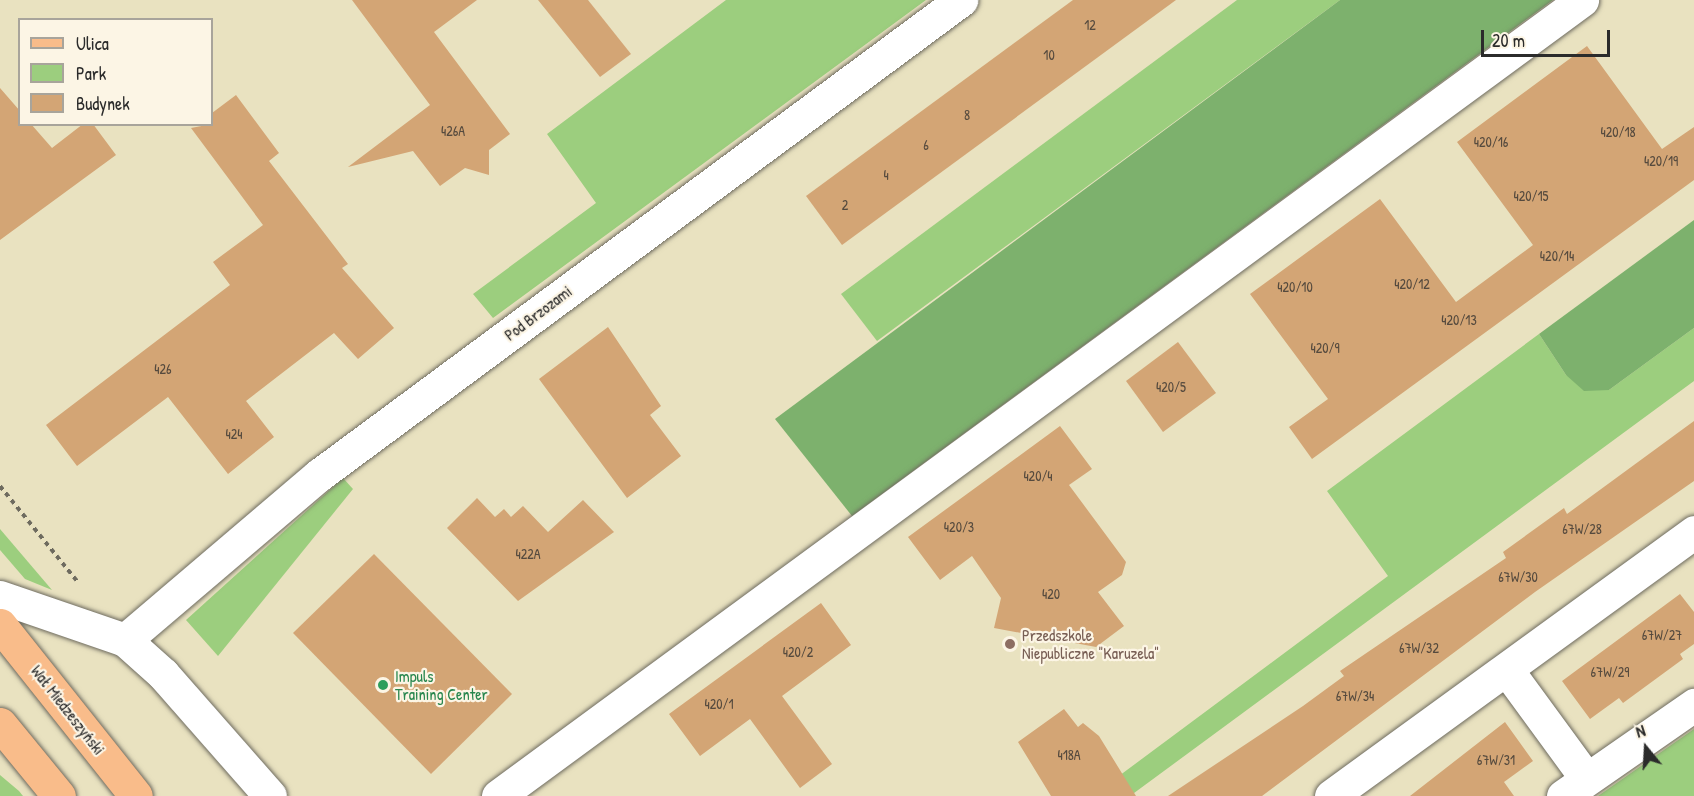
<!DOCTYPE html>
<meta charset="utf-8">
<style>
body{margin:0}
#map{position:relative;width:1694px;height:796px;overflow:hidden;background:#e9e2c0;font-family:"Patrick Hand",sans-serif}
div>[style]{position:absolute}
.green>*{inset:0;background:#9cce7e}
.forest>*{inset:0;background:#7db16d}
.building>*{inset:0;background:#d3a575}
.path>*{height:4px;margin-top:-2px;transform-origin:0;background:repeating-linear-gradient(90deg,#6e6b5f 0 4.5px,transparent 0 9px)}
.roads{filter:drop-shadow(0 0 2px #6e6b5f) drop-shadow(0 0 2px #6e6b5f)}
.minor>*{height:33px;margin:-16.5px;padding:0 16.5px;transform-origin:16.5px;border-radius:16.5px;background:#fff}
.major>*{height:33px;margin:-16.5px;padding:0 16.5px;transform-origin:16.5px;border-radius:16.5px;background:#f9bc8a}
.dots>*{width:16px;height:16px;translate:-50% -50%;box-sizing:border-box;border:3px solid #fcf5e5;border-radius:50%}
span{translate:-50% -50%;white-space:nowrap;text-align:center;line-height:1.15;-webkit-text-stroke:4.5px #fcf5e5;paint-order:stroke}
.number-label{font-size:14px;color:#554a3e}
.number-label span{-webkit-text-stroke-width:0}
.street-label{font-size:16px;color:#2b2b2b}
.education-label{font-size:16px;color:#785e54}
.left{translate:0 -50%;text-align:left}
.leisure-label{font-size:16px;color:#27864d}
.legend{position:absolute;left:18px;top:18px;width:195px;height:108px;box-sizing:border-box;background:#fcf5e5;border:2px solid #a8a49b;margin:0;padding:8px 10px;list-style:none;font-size:18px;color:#2b2b2b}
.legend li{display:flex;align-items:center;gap:12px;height:30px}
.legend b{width:30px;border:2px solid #a8a49b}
.north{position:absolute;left:1616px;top:718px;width:60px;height:60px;-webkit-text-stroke:4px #fcf5e5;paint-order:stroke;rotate:342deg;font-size:16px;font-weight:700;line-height:24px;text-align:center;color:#2b2b2b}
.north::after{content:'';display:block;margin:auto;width:21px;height:27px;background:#2b2b2b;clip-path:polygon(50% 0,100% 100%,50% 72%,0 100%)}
.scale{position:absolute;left:1481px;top:30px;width:129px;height:27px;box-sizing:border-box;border:3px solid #2b2b2b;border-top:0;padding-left:8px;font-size:18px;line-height:21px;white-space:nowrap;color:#2b2b2b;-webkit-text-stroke:4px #fcf5e5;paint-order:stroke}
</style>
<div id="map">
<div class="green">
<i style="clip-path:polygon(726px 0,926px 0,493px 318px,473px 294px,596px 203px,547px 134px)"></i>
<i style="clip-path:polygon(1237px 0,1340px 0,877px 341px,841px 294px)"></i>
<i style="clip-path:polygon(1694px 328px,1694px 381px,1130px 796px,1092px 796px,1388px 576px,1327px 491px,1539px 334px,1566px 375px,1609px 390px)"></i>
<i style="clip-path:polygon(343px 478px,353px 489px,218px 656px,186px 620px)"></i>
<i style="clip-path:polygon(0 529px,52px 590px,25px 579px,0 550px)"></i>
<i style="clip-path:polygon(1694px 729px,1694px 796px,1598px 796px)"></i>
<i style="clip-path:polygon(0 775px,19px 791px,23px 796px,0 796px)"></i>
</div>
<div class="forest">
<i style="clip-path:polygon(1340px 0,1553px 0,852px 516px,775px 419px)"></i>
<i style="clip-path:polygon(1694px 220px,1694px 328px,1609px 390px,1584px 391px,1566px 375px,1539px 334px)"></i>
</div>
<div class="building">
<i style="clip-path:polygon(352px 0,477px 0,434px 32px,510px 134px,489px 150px,489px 175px,465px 168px,440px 186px,413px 151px,348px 167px,430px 105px)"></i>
<i style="clip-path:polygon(538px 0,588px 0,631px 54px,600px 77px)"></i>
<i style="clip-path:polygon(1073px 0,1176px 0,842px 245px,806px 196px)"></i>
<i style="clip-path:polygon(1587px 46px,1662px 149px,1694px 127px,1694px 180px,1312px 459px,1289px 427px,1328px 399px,1250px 294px,1380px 199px,1456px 302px,1533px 245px,1457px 142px)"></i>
<i style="clip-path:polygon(0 88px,20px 111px,20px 124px,31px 124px,52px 148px,83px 124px,93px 124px,116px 155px,0 240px)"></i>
<i style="clip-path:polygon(236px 95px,279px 153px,269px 161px,348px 264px,342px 268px,394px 328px,358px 359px,334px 333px,246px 401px,274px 437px,228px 474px,168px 397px,77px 466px,46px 425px,230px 285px,213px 262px,263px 225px,191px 128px,212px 124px,212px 113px)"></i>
<i style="clip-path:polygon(608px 327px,661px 406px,650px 415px,681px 456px,627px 498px,539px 379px)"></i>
<i style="clip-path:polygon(1178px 342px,1216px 393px,1163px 432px,1126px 381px)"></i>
<i style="clip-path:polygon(1694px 421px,1694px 481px,1535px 592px,1262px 796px,1168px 796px,1303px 706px,1344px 676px,1340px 671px,1506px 558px,1503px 552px,1564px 508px,1567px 514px)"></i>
<i style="clip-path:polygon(1060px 426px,1092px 469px,1069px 485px,1126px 562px,1122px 575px,1098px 592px,1124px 626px,1096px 647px,994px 628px,1001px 598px,972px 556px,940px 580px,908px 537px)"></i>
<i style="clip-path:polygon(477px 498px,495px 517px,504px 509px,511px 517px,523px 506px,548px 532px,583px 500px,614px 532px,518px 601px,447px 528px)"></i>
<i style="clip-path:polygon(374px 554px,512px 694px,431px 774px,293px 633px)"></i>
<i style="clip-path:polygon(1680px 594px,1694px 612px,1694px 644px,1680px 654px,1683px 659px,1623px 703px,1619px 698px,1590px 719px,1562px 681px)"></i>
<i style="clip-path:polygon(821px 603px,851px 645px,782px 696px,832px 764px,800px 788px,750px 719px,700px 756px,669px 714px)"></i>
<i style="clip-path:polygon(1064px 709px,1078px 727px,1083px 723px,1099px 736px,1136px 796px,1051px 796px,1018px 742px)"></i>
<i style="clip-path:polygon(1505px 722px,1533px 761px,1504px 782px,1514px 796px,1410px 796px)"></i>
</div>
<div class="path">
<i style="left:0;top:486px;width:122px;rotate:51deg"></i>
</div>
<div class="roads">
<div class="minor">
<i style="left:0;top:597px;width:132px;rotate:19deg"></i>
<i style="left:125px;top:640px;width:51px;rotate:41.8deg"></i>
<i style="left:163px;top:674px;width:162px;rotate:48.7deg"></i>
<i style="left:125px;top:640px;width:255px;rotate:-40.4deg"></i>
<i style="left:319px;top:475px;width:799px;rotate:-36.5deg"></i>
<i style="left:1507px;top:670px;width:134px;rotate:53.8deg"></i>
<i style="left:498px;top:796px;width:1345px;rotate:-36.29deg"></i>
<i style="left:1331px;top:796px;width:449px;rotate:-36deg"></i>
<i style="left:1563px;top:796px;width:160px;rotate:-34.8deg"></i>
</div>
<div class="major">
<i style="left:0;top:625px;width:218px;rotate:51.5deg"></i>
<i style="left:0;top:724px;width:93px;rotate:50.7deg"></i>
</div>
</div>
<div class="dots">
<i style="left:1010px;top:644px;background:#8d6e63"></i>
<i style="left:383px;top:685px;background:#2e9e5b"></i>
</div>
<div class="number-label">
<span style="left:1090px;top:25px">12</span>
<span style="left:1049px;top:55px">10</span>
<span style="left:967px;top:115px">8</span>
<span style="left:453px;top:131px">426A</span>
<span style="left:1618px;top:132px">420/18</span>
<span style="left:1491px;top:142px">420/16</span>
<span style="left:926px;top:145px">6</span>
<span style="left:1661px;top:161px">420/19</span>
<span style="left:886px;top:175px">4</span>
<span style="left:1531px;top:196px">420/15</span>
<span style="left:845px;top:205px">2</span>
<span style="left:1557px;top:256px">420/14</span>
<span style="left:1412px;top:284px">420/12</span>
<span style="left:1295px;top:287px">420/10</span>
<span style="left:1459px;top:320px">420/13</span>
<span style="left:1325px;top:348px">420/9</span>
<span style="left:163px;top:369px">426</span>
<span style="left:1171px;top:387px">420/5</span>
<span style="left:234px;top:434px">424</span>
<span style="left:1038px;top:476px">420/4</span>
<span style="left:959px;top:527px">420/3</span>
<span style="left:1582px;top:529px">67W/28</span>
<span style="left:528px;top:554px">422A</span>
<span style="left:1518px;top:577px">67W/30</span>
<span style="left:1051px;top:594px">420</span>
<span style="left:1662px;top:635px">67W/27</span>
<span style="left:1419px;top:648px">67W/32</span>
<span style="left:798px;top:652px">420/2</span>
<span style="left:1610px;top:672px">67W/29</span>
<span style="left:1355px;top:696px">67W/34</span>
<span style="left:719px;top:704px">420/1</span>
<span style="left:1069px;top:755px">418A</span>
<span style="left:1496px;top:760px">67W/31</span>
</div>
<div class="street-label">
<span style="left:538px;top:313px;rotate:-37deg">Pod Brzozami</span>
<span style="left:68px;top:710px;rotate:52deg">Wał Miedzeszyński</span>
</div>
<div class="education-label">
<span class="left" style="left:1022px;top:644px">Przedszkole<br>Niepubliczne "Karuzela"</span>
</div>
<div class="leisure-label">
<span class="left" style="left:395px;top:685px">Impuls<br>Training Center</span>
</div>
<ul class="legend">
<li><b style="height:8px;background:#f9bc8a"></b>Ulica</li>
<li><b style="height:16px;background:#9cce7e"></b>Park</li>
<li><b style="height:16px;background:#d3a575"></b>Budynek</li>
</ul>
<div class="north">N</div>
<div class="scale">20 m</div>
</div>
